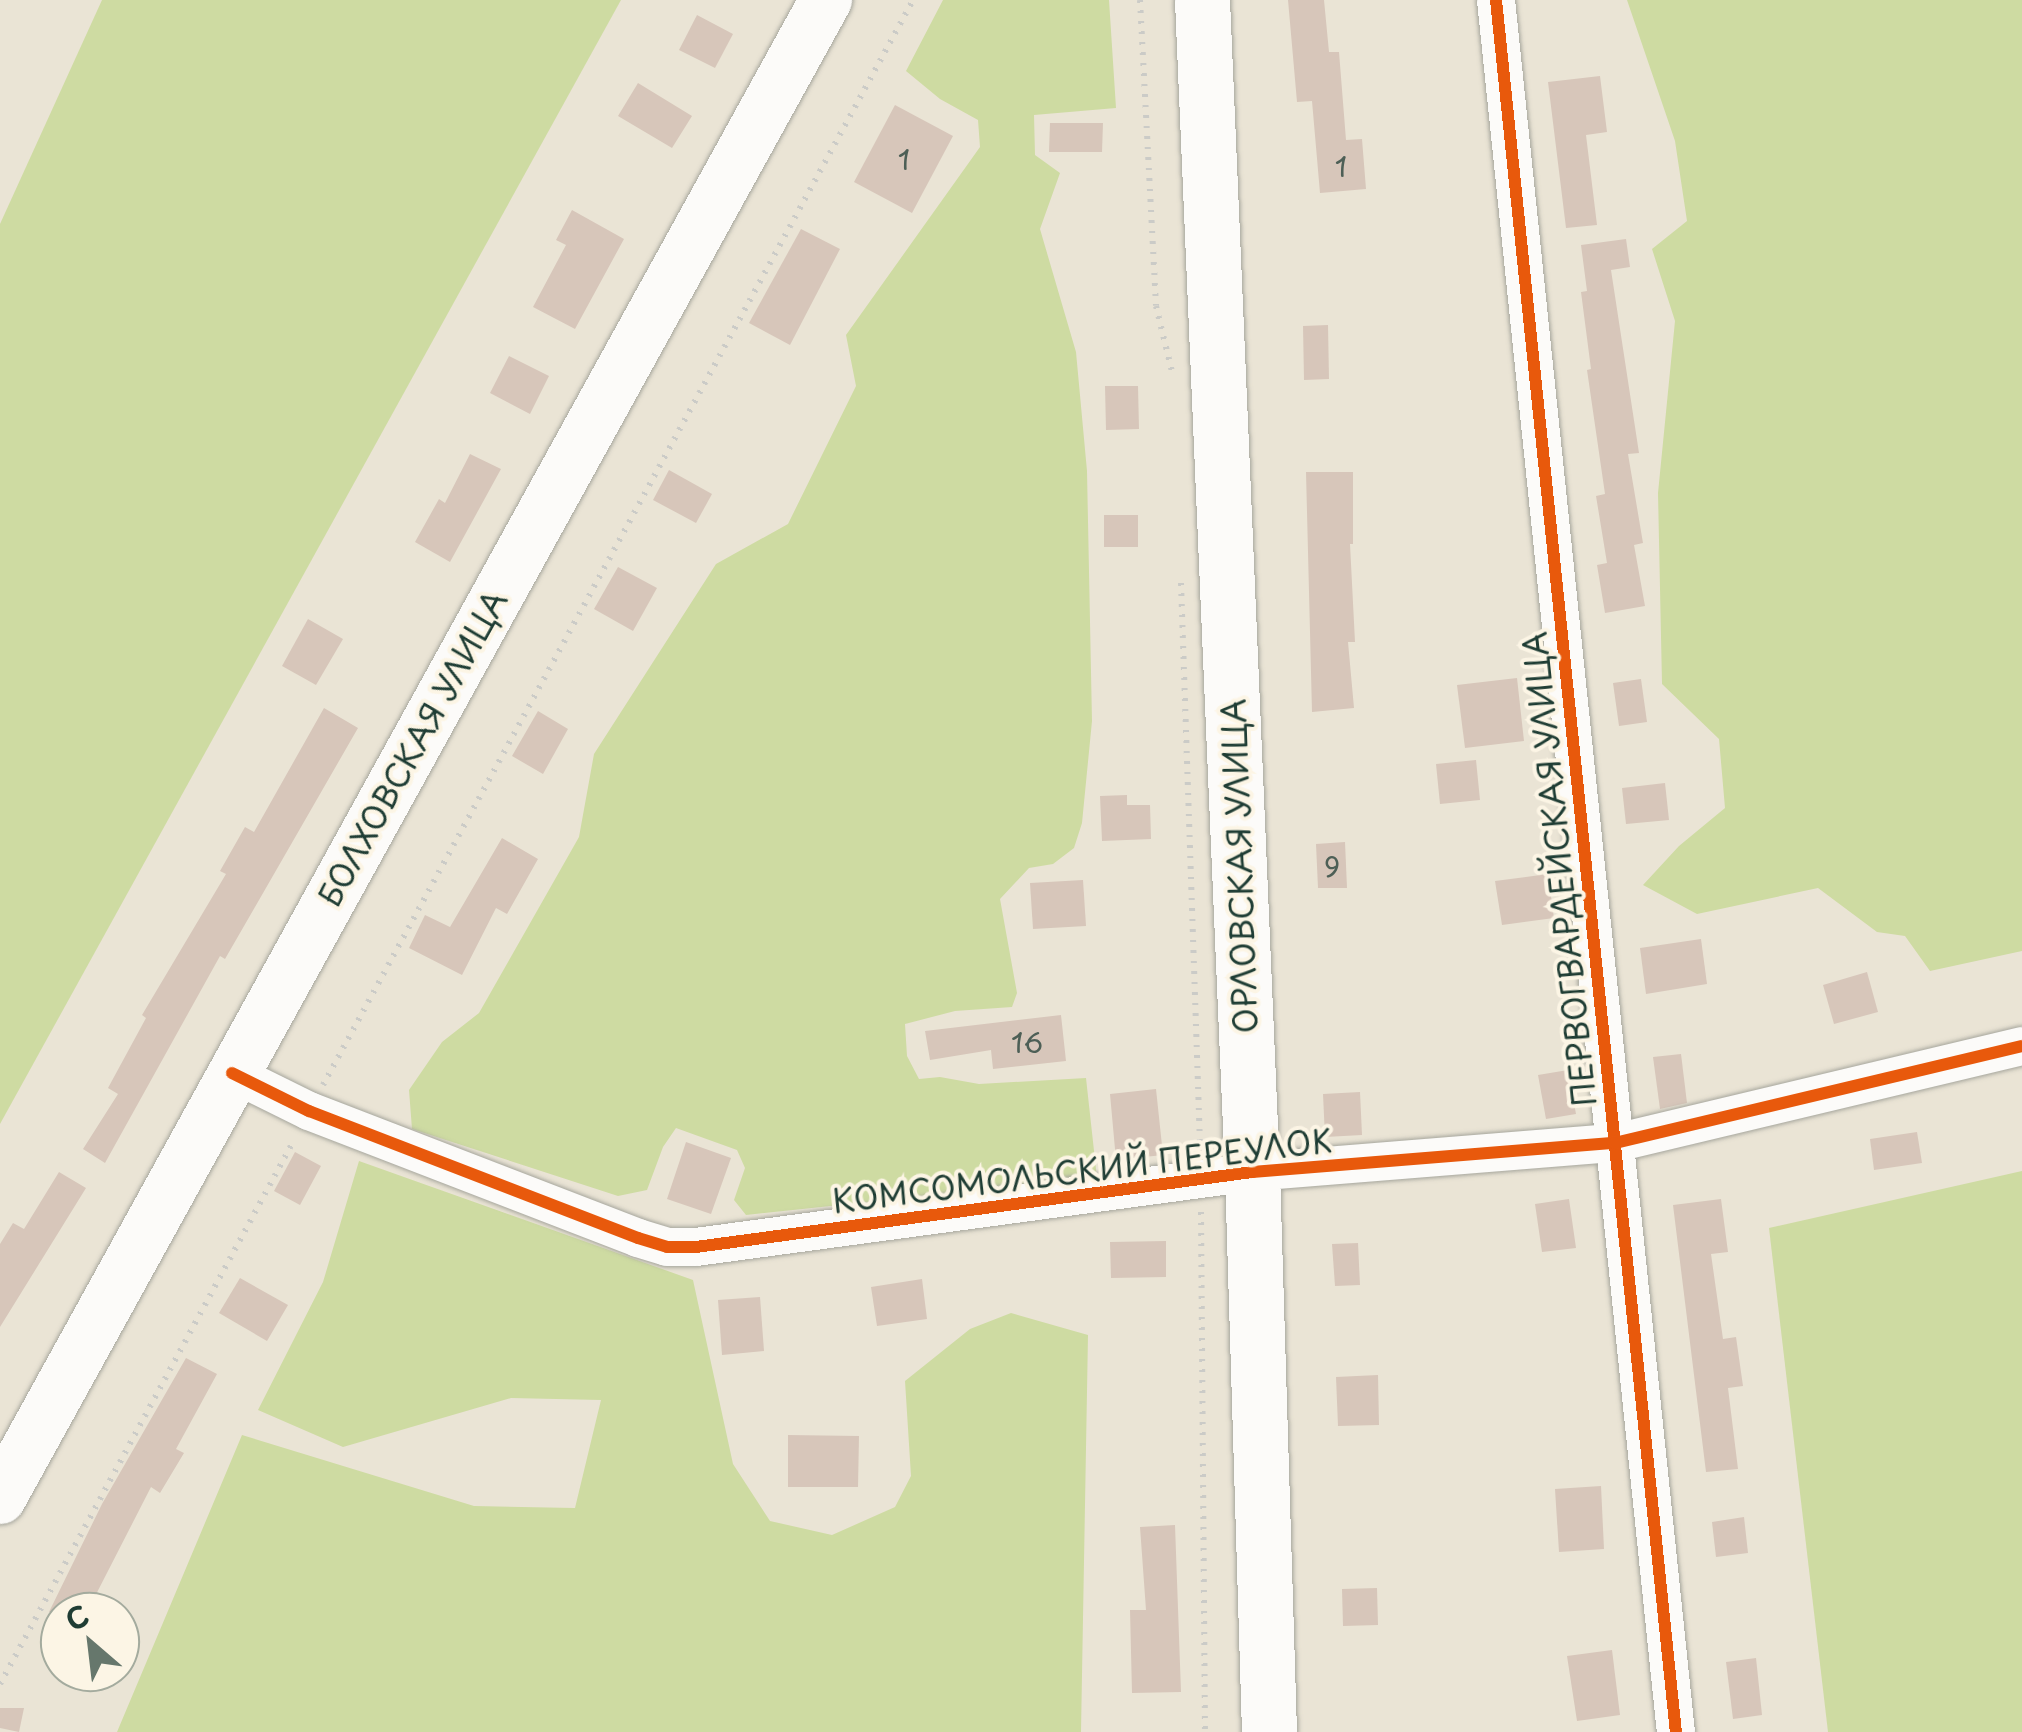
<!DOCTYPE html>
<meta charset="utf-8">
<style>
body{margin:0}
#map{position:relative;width:2022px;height:1732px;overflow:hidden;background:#eae4d5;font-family:"Playpen Sans",sans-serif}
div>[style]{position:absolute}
.green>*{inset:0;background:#cedba2}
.building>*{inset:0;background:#d7c6ba}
.path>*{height:6px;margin-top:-3px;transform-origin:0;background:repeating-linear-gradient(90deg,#cbcbc7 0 2.5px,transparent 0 10.5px)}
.roads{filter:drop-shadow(0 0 2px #a6a69d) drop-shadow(0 0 2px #a6a69d)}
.street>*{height:38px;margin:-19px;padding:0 19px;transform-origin:19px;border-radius:19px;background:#fcfbf9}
.secondary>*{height:52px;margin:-26px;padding:0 26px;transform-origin:26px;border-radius:26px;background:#fcfbf9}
.primary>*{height:55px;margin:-27.5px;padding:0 27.5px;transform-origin:27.5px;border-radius:27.5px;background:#fcfbf9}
.cycleway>*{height:12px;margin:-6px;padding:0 6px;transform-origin:6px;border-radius:6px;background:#e8590c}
span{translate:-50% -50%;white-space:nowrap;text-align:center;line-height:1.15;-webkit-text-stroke:8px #fcf5e5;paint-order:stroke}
.number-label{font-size:28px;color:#4d5f56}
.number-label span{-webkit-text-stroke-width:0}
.street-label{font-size:32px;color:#1f3d34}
.north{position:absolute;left:40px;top:1592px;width:100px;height:100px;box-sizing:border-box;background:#fcf5e5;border:2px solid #a4ab9e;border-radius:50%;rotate:332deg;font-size:28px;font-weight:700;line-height:40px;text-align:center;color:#1f3d34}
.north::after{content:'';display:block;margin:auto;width:35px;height:45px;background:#66776c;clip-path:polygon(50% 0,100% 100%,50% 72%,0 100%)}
</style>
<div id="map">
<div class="green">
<i style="clip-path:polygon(102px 0,621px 0,0 1124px,0 224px)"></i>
<i style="clip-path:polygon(943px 0,1109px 0,1116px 108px,1034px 115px,1035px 155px,1060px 173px,1040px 229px,1076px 352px,1087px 471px,1092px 721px,1082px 823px,1074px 848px,1053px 864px,1029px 868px,1000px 899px,1017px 993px,1012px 1007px,955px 1011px,905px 1024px,907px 1056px,919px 1079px,940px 1077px,979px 1084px,1086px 1078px,1097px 1178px,746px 1215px,734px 1200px,745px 1168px,737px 1150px,676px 1128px,663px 1147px,647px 1190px,618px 1196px,412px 1129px,409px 1090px,442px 1042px,479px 1013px,579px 837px,594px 754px,716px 564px,788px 524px,856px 386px,846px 335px,980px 147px,978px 120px,940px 99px,906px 71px)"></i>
<i style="clip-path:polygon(1627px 0,2022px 0,2022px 951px,1930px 971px,1905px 936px,1877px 932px,1818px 888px,1697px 914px,1643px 885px,1679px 846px,1725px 808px,1719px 739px,1662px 684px,1658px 493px,1675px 321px,1652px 249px,1687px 221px,1675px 141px)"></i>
<i style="clip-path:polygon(359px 1161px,693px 1280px,733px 1464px,770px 1521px,832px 1535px,895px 1507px,911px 1476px,905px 1381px,970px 1329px,1011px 1313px,1088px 1335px,1081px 1732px,117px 1732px,242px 1435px,474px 1506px,575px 1508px,601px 1400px,511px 1398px,343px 1447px,258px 1410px,323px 1282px)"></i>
<i style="clip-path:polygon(2022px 1171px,2022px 1732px,1828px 1732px,1769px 1228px)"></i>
</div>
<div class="building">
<i style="clip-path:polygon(1288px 0,1324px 0,1329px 52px,1339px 52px,1346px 140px,1362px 139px,1366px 189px,1320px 193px,1312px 101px,1297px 102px)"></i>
<i style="clip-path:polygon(697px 15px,733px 34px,715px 68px,679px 50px)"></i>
<i style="clip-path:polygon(1600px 76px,1607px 132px,1586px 135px,1597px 225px,1566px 228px,1548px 82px)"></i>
<i style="clip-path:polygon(638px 83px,692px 116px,672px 148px,618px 116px)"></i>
<i style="clip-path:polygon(895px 105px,953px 136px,912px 213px,854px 182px)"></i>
<i style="clip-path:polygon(1050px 123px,1103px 123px,1102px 152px,1049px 152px)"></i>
<i style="clip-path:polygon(572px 210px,624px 239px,575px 329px,533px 307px,566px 245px,556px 240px)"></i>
<i style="clip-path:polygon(801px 229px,840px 249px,790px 345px,749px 323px)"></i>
<i style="clip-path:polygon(1626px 239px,1630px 267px,1611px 270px,1639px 453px,1628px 454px,1643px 543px,1634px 545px,1645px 606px,1605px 613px,1597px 565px,1607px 563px,1596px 496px,1605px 494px,1587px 370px,1591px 369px,1581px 292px,1587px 291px,1581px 245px)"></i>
<i style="clip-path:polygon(1328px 325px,1329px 379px,1304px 380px,1303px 326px)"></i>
<i style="clip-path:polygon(509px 356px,549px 376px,530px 414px,490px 393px)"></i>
<i style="clip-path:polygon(1105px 386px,1138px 386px,1139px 429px,1106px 430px)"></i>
<i style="clip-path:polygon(470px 454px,501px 469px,450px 562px,415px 542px,439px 499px,445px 503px)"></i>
<i style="clip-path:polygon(669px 470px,712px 494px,696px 523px,653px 500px)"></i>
<i style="clip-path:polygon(1306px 472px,1353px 472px,1353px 544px,1350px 544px,1355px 642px,1348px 642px,1354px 708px,1312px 712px)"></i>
<i style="clip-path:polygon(1104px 515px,1138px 515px,1138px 547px,1104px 547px)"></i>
<i style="clip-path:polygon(618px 567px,657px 588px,633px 631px,594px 609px)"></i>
<i style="clip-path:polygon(308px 619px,343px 639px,316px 685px,282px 666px)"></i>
<i style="clip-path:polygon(1517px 678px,1524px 741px,1465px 748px,1457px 685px)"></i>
<i style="clip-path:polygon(1641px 679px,1647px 722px,1619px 726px,1613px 683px)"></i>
<i style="clip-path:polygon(324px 708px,358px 728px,225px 959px,220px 956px,105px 1163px,83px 1149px,118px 1094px,108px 1088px,146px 1018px,142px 1015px,226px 874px,220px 871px,245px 827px,254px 832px)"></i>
<i style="clip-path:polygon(538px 711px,568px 729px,543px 774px,512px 756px)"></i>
<i style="clip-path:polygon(1476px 760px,1480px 800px,1440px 804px,1436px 764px)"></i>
<i style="clip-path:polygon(1665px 783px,1669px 820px,1626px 824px,1622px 788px)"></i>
<i style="clip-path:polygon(1127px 795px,1127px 805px,1150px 805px,1151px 839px,1102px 841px,1100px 796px)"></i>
<i style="clip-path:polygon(502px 838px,538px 859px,507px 914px,496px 908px,462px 975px,409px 948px,425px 915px,450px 927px)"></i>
<i style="clip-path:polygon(1345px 842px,1347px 888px,1318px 888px,1316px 844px)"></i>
<i style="clip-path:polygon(1548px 874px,1554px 918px,1502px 925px,1495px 881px)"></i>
<i style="clip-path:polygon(1083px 880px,1086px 926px,1033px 929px,1030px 883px)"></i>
<i style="clip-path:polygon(1701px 939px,1707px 984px,1646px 994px,1640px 948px)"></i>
<i style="clip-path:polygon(1867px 972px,1878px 1012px,1834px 1024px,1823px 985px)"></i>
<i style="clip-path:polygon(1061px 1015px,1066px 1061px,993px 1069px,991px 1050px,930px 1060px,925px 1031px)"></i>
<i style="clip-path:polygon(1681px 1054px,1687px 1103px,1660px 1109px,1653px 1057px)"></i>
<i style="clip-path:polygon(1568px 1070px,1576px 1114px,1546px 1119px,1538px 1075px)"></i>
<i style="clip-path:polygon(1156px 1089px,1163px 1155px,1116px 1160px,1110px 1094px)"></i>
<i style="clip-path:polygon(1360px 1092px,1362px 1135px,1325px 1137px,1323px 1094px)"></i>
<i style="clip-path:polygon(1917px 1132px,1922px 1163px,1874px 1170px,1870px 1139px)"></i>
<i style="clip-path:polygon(686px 1142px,731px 1158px,711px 1214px,667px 1199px)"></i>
<i style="clip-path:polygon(295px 1152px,321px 1166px,300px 1205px,274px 1191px)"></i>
<i style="clip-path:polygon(59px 1172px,86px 1188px,0 1327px,0 1244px,13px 1223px,24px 1229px)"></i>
<i style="clip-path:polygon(1569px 1199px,1576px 1248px,1542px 1252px,1535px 1204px)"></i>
<i style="clip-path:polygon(1721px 1199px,1728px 1252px,1711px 1254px,1723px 1339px,1736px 1337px,1743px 1386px,1728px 1388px,1738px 1469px,1706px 1472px,1673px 1205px)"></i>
<i style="clip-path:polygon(1166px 1241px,1166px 1277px,1111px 1278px,1110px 1242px)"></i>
<i style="clip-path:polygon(1358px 1243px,1360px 1285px,1335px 1286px,1332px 1244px)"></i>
<i style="clip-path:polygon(240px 1278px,288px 1305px,267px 1341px,219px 1313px)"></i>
<i style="clip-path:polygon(922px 1279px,927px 1319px,877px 1326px,871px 1287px)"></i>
<i style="clip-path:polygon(760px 1297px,764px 1351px,722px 1355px,718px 1300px)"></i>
<i style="clip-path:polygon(186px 1358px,217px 1374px,176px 1449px,184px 1453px,160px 1493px,151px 1487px,87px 1612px,49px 1612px,102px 1504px)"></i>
<i style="clip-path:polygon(1378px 1375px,1379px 1425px,1338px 1426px,1336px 1377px)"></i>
<i style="clip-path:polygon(788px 1435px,859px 1436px,858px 1487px,788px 1487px)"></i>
<i style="clip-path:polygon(1601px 1486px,1604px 1549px,1559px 1552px,1555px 1489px)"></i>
<i style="clip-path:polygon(1744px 1517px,1748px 1553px,1716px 1557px,1712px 1522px)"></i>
<i style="clip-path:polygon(1175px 1525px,1181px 1692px,1132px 1693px,1130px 1610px,1146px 1610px,1140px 1527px)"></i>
<i style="clip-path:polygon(1377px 1588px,1378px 1625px,1343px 1626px,1342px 1589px)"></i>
<i style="clip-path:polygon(1612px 1650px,1620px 1715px,1577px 1721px,1567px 1656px)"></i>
<i style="clip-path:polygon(1756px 1658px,1762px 1715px,1733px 1719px,1726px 1662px)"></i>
<i style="clip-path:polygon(0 1708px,24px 1708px,19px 1732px,0 1728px)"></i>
</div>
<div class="path">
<i style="left:1140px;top:0;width:306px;rotate:87deg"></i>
<i style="left:1156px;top:306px;width:72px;rotate:76.3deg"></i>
<i style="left:1181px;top:583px;width:562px;rotate:88.06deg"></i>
<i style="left:323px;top:1085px;width:1235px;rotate:-61.46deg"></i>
<i style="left:1201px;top:1212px;width:520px;rotate:89.56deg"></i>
<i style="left:0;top:1684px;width:618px;rotate:-61.61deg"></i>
</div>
<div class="roads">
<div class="street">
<i style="left:1496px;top:0;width:1741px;rotate:84.07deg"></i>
<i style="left:232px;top:1073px;width:86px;rotate:26.3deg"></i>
<i style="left:309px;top:1111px;width:353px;rotate:21.1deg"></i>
<i style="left:638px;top:1238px;width:30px;rotate:17deg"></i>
<i style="left:667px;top:1247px;width:29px"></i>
<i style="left:696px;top:1247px;width:561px;rotate:-7.68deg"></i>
<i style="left:1252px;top:1172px;width:364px;rotate:-4.6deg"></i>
<i style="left:1615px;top:1143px;width:418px;rotate:-13.4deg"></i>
</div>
<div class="secondary">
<i style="left:0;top:1498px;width:1711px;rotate:-61.13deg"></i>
</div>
<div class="primary">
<i style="left:1202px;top:0;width:1173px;rotate:87.56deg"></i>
<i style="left:1252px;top:1172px;width:560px;rotate:88.26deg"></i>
</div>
</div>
<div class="cycleway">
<i style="left:1496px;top:0;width:1741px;rotate:84.07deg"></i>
<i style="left:232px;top:1073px;width:86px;rotate:26.3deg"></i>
<i style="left:309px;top:1111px;width:353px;rotate:21.1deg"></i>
<i style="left:638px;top:1238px;width:30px;rotate:17deg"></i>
<i style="left:667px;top:1247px;width:29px"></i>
<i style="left:696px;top:1247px;width:561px;rotate:-7.68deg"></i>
<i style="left:1252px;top:1172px;width:364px;rotate:-4.6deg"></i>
<i style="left:1615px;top:1143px;width:418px;rotate:-13.4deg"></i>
</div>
<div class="number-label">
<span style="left:904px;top:159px">1</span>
<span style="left:1341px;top:166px">1</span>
<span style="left:1332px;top:866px">9</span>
<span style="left:1027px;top:1042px">16</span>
</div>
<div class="street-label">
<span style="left:412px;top:748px;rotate:-61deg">БОЛХОВСКАЯ УЛИЦА</span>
<span style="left:1239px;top:866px;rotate:-92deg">ОРЛОВСКАЯ УЛИЦА</span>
<span style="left:1559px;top:869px;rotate:-96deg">ПЕРВОГВАРДЕЙСКАЯ УЛИЦА</span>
<span style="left:1082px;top:1170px;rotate:-7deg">КОМСОМОЛЬСКИЙ ПЕРЕУЛОК</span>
</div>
<div class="north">С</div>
</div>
